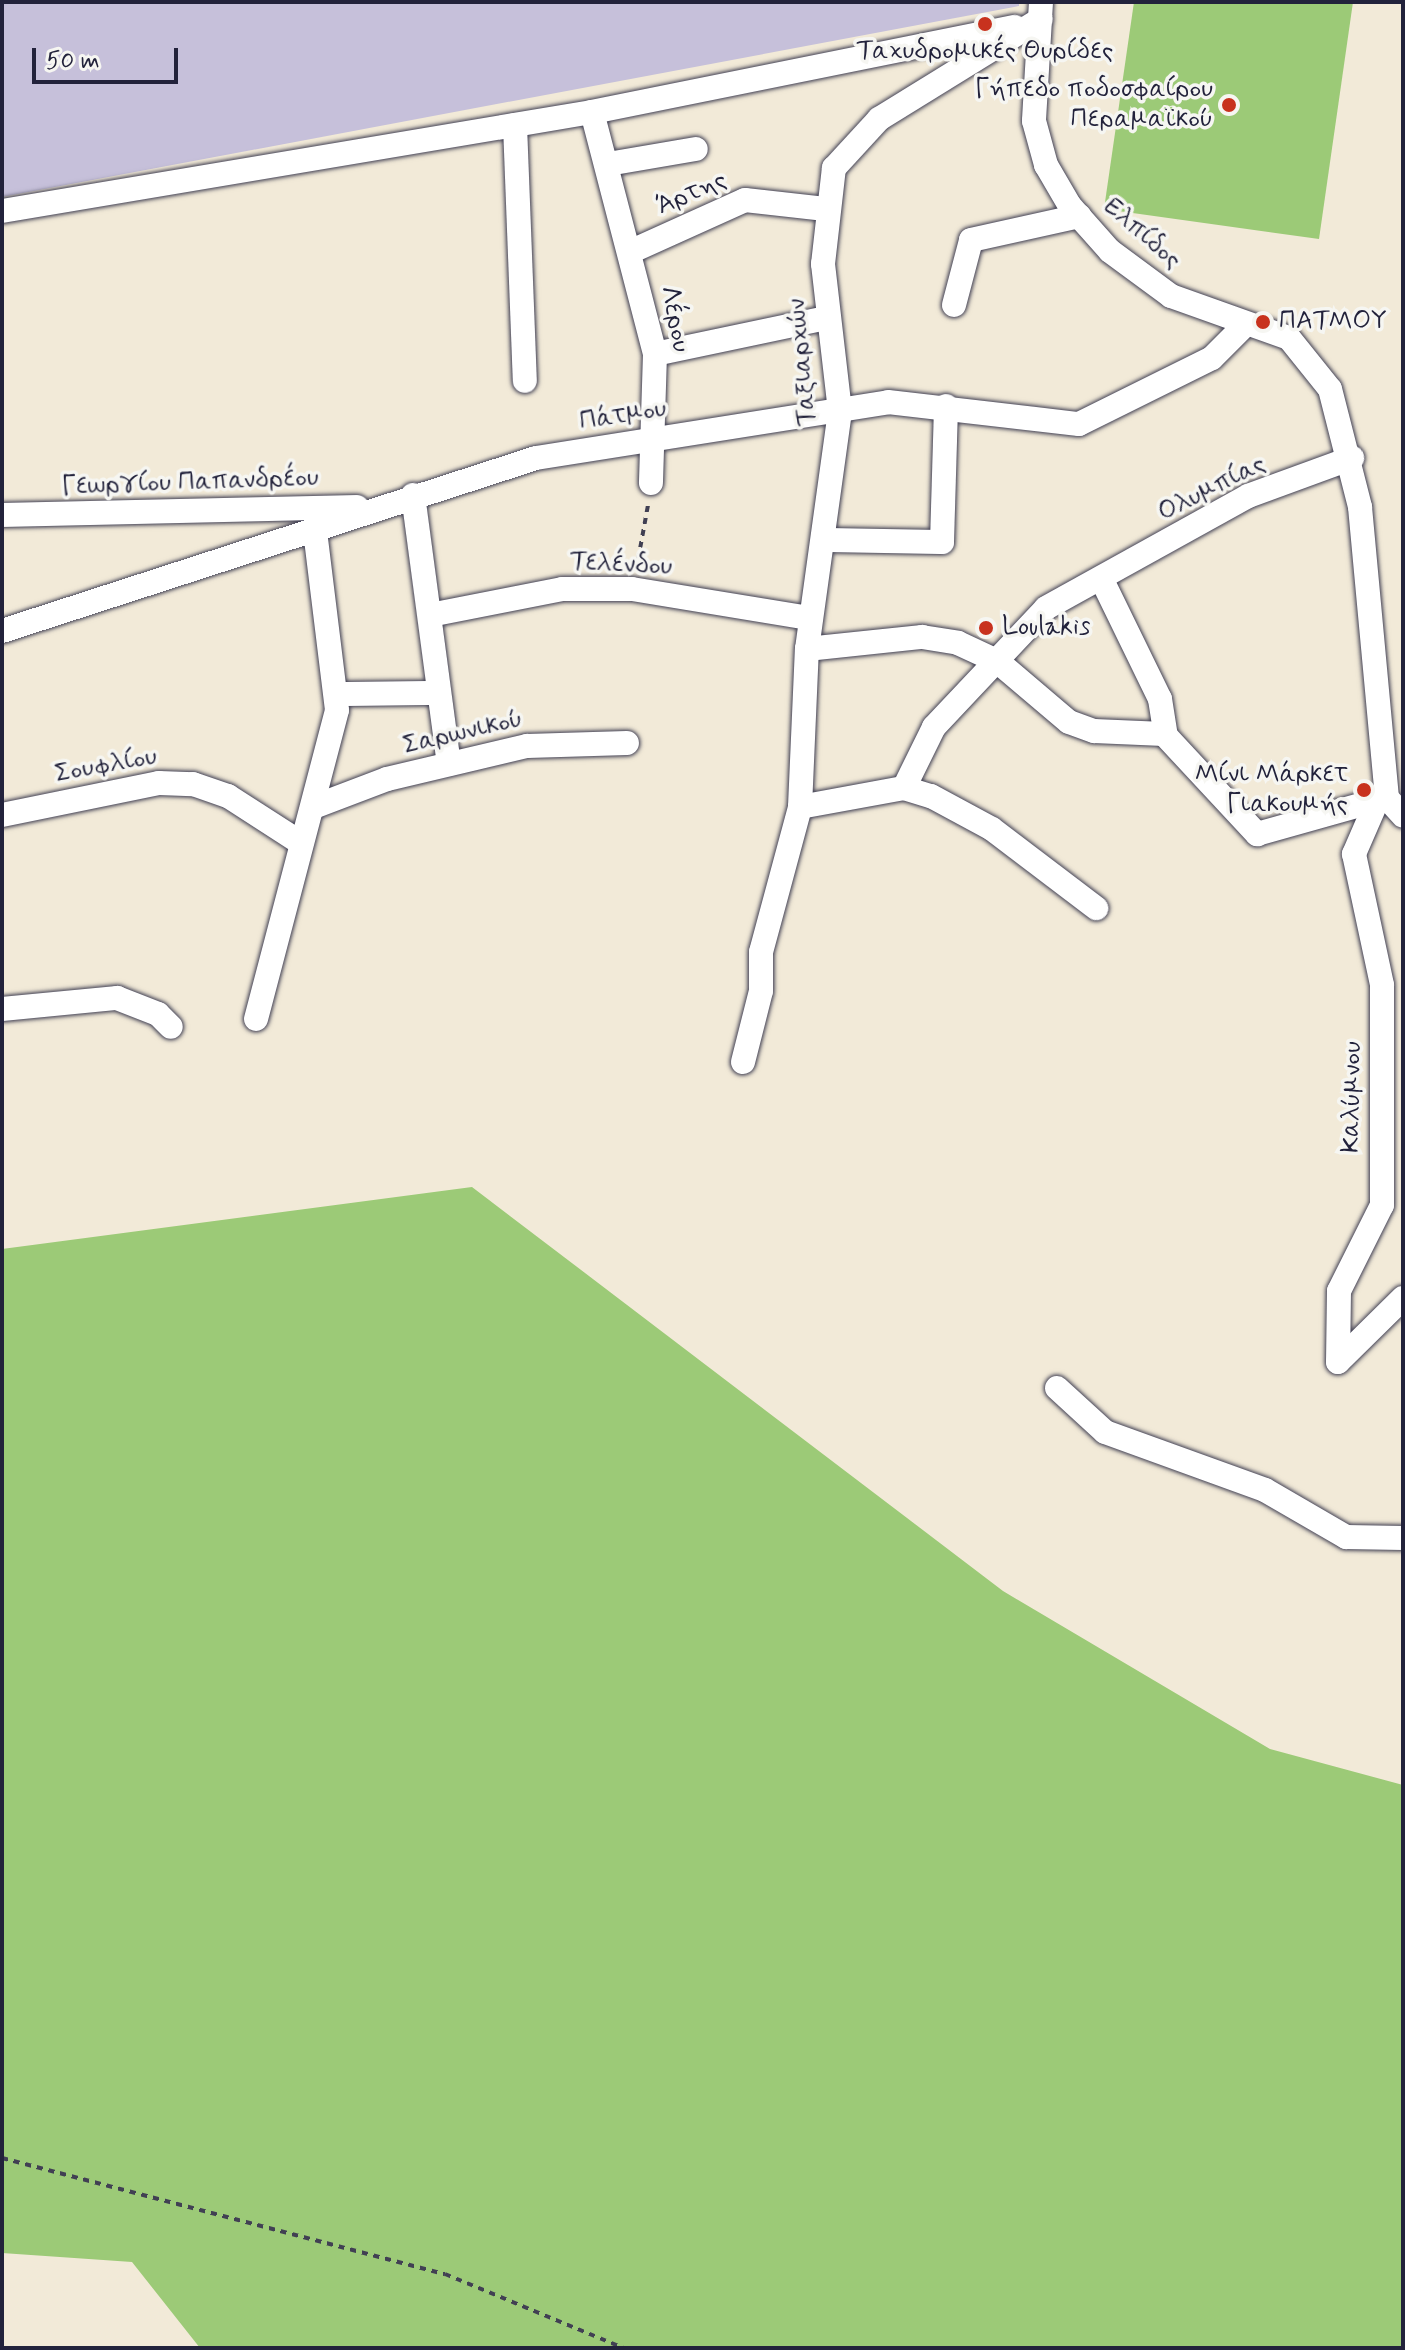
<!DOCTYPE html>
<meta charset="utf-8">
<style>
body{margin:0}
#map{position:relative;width:1405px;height:2350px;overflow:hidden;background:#f2ead8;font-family:Mynerve,sans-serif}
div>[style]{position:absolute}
.industrial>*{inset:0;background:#c6c0da}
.green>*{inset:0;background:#9cca77}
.path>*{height:4px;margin-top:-2px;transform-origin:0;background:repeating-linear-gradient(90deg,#414053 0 6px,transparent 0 12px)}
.roads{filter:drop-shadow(0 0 2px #414053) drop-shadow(0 0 2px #414053)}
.minor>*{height:24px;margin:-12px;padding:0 12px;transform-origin:12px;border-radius:12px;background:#fff}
.dots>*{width:22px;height:22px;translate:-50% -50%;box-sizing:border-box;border:4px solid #f6f6f2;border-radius:50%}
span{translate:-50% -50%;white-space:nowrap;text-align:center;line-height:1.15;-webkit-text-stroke:7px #f6f6f2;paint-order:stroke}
.poi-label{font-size:26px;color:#22223b}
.right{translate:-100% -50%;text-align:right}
.left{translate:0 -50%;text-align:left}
.street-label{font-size:26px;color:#22223b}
.frame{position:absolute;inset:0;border:4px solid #22223b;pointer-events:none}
.scale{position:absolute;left:32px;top:48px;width:146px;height:36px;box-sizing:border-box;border:4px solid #22223b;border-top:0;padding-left:10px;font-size:24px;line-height:28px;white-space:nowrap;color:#22223b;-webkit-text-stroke:6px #f6f6f2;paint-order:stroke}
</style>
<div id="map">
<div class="industrial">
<i style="clip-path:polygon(2px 2px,1019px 2px,1019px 6px,2px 197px)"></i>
</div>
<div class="green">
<i style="clip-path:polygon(1134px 2px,1353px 2px,1319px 239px,1104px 209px)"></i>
<i style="clip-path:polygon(472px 1187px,1003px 1591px,1270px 1749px,1403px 1785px,1403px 2348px,200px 2348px,132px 2262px,2px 2253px,2px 1249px)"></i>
</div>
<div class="path">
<i style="left:636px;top:571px;width:67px;rotate:-79.7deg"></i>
<i style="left:2px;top:2158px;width:458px;rotate:14.7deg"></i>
<i style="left:445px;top:2274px;width:194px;rotate:22.5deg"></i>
</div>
<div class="roads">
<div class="minor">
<i style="left:1041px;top:2px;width:119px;rotate:93.4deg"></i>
<i style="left:1034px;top:121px;width:46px;rotate:74.7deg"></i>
<i style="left:1046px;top:165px;width:48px;rotate:59.7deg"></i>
<i style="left:1070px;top:206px;width:60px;rotate:48.4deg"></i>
<i style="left:1110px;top:251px;width:76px;rotate:36.4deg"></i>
<i style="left:1171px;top:296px;width:125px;rotate:19.6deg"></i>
<i style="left:1289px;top:338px;width:65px;rotate:51.2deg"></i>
<i style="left:1330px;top:389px;width:122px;rotate:75.7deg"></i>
<i style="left:1360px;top:507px;width:292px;rotate:84.7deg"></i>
<i style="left:1387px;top:798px;width:24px;rotate:48deg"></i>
<i style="left:592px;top:112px;width:250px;rotate:75.4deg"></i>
<i style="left:655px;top:354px;width:129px;rotate:91.8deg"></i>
<i style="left:515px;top:125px;width:256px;rotate:87.8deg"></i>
<i style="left:608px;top:164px;width:89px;rotate:-9.7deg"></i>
<i style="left:2px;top:211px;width:598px;rotate:-9.53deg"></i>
<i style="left:592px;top:112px;width:431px;rotate:-11.4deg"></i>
<i style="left:632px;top:251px;width:124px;rotate:-24.3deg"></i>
<i style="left:745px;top:200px;width:81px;rotate:6.4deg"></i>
<i style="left:954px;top:305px;width:67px;rotate:-75.3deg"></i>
<i style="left:971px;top:240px;width:111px;rotate:-12.5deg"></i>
<i style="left:655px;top:354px;width:175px;rotate:-11.9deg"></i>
<i style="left:413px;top:495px;width:271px;rotate:82.4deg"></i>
<i style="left:2px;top:515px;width:355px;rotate:-1.3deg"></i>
<i style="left:826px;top:540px;width:116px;rotate:1deg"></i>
<i style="left:942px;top:542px;width:136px;rotate:-88.3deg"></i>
<i style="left:1102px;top:580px;width:132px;rotate:64deg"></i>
<i style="left:1160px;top:699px;width:37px;rotate:81deg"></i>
<i style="left:430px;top:615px;width:135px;rotate:-11.1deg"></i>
<i style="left:562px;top:589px;width:70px"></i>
<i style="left:632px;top:589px;width:180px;rotate:9.3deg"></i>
<i style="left:2px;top:631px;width:561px;rotate:-17.95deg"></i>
<i style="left:536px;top:458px;width:356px;rotate:-9deg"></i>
<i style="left:888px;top:402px;width:192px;rotate:6.6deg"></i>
<i style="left:1079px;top:424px;width:148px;rotate:-26.4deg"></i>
<i style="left:1212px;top:358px;width:48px;rotate:-45deg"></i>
<i style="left:807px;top:649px;width:116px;rotate:-6deg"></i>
<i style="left:922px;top:637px;width:36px;rotate:9deg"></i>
<i style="left:958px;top:643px;width:43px;rotate:24.8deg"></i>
<i style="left:997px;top:661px;width:94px;rotate:40.3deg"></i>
<i style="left:1069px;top:722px;width:27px;rotate:20deg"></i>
<i style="left:1094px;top:731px;width:70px;rotate:2.5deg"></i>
<i style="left:1164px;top:734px;width:137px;rotate:47.1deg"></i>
<i style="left:1257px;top:834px;width:133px;rotate:-15.7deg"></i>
<i style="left:338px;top:694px;width:98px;rotate:-0.6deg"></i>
<i style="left:904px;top:788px;width:68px;rotate:-63.8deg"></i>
<i style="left:934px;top:727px;width:163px;rotate:-46.7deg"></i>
<i style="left:1046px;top:608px;width:231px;rotate:-29deg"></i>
<i style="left:1248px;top:496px;width:111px;rotate:-20.1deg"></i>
<i style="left:1377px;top:801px;width:58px;rotate:113.5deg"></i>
<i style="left:1354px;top:854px;width:134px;rotate:77.9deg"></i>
<i style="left:1382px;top:985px;width:220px;rotate:90deg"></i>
<i style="left:1382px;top:1205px;width:96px;rotate:116.6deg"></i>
<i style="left:1339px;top:1291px;width:71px;rotate:90.8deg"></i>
<i style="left:1338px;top:1362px;width:91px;rotate:-44.6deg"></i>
<i style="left:316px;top:806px;width:76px;rotate:-20.8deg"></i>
<i style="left:387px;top:779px;width:144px;rotate:-13.3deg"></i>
<i style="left:527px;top:746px;width:100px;rotate:-1.7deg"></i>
<i style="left:800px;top:807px;width:106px;rotate:-10.4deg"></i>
<i style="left:904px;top:788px;width:28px;rotate:17deg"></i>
<i style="left:931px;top:796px;width:69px;rotate:28.4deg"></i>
<i style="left:992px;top:829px;width:131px;rotate:37.2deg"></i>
<i style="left:2px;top:815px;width:160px;rotate:-11.5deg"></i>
<i style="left:159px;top:783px;width:34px;rotate:2deg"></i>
<i style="left:193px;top:784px;width:37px;rotate:19deg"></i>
<i style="left:228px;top:796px;width:87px;rotate:32.8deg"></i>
<i style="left:2px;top:1009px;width:116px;rotate:-5.5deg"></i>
<i style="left:117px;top:998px;width:44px;rotate:21.3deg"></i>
<i style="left:158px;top:1014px;width:18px;rotate:45deg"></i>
<i style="left:256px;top:1019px;width:319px;rotate:-75.3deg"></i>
<i style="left:337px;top:710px;width:181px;rotate:-97deg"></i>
<i style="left:743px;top:1062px;width:73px;rotate:-75.8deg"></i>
<i style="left:761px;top:991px;width:39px;rotate:-90deg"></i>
<i style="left:761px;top:952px;width:150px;rotate:-74.9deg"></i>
<i style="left:800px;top:807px;width:158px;rotate:-87.5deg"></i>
<i style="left:807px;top:649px;width:240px;rotate:-82.1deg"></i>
<i style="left:840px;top:411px;width:148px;rotate:-96.6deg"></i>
<i style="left:823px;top:264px;width:97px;rotate:-83.5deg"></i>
<i style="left:834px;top:168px;width:67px;rotate:-47.4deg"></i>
<i style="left:879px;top:119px;width:190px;rotate:-31.7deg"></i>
<i style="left:1057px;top:1388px;width:65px;rotate:42.5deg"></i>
<i style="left:1105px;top:1432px;width:170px;rotate:19.9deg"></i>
<i style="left:1265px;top:1490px;width:94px;rotate:30.1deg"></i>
<i style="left:1346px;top:1537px;width:57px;rotate:1deg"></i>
</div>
</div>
<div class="dots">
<i style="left:985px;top:24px;background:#c8321e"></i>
<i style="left:1229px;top:105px;background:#c8321e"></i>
<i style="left:1263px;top:322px;background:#c8321e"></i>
<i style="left:986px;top:628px;background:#c8321e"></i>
<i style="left:1364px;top:790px;background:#c8321e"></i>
</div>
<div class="poi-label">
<span style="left:985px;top:52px">Ταχυδρομικές Θυρίδες</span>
<span class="right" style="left:1213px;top:105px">Γήπεδο ποδοσφαίρου<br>Περαμαϊκού</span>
<span class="left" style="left:1279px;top:322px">ΠΑΤΜΟΥ</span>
<span class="left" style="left:1002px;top:628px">Loulakis</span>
<span class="right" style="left:1348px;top:790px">Μίνι Μάρκετ<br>Γιακουμής</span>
</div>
<div class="street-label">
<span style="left:692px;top:194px;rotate:-23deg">Άρτης</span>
<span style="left:1142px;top:234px;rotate:41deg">Ελπίδος</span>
<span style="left:674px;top:319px;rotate:79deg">Λέρου</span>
<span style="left:803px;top:362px;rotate:-95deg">Ταξιαρχών</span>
<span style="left:623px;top:416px;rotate:-9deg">Πάτμου</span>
<span style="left:190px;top:483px;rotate:-2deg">Γεωργίου Παπανδρέου</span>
<span style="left:1212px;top:489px;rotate:-27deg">Ολυμπίας</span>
<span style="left:621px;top:565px;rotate:3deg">Τελένδου</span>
<span style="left:463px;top:733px;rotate:-13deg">Σαρωνικού</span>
<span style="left:106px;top:766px;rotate:-10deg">Σουφλίου</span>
<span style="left:1353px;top:1097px;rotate:-89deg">Καλύμνου</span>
</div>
<div class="frame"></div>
<div class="scale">50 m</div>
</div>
